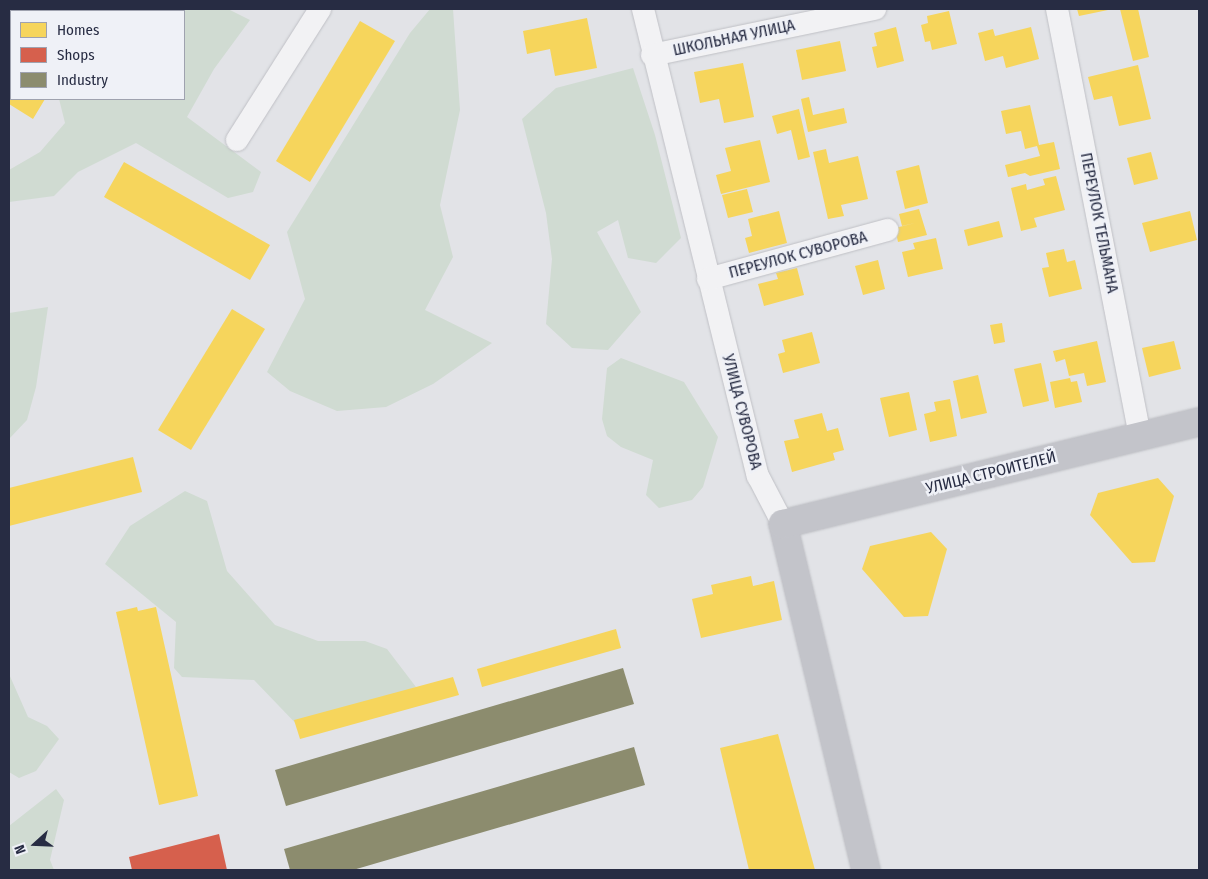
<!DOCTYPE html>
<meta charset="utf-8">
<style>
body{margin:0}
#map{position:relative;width:1208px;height:879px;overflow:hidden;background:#e2e3e7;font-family:"Fira Sans Condensed",sans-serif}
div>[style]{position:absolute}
.green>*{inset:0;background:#d0dbd2}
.homes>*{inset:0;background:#f6d55c}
.shops>*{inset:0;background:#d6604d}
.industry>*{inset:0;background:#8c8c6e}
.roads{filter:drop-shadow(0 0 1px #bfc0c5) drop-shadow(0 0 1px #bfc0c5)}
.street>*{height:22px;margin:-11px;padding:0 11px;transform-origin:11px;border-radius:11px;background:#f2f2f4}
.secondary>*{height:28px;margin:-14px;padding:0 14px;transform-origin:14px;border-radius:14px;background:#c3c4ca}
span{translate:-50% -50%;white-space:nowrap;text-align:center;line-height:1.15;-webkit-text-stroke:5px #eff1f7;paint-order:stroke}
.street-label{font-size:16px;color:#272c43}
.frame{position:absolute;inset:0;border:10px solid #272c43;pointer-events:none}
.legend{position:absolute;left:10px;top:10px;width:175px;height:90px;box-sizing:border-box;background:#eff1f7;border:1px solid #9fa2af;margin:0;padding:6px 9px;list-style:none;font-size:15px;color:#272c43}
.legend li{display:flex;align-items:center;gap:10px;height:25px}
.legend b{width:25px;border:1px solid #9fa2af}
.north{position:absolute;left:10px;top:819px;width:50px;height:50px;-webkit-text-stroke:4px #eff1f7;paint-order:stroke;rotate:250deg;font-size:14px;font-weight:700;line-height:20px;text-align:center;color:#272c43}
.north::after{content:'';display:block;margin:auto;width:18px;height:22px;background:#272c43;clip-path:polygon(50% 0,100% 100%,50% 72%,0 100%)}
</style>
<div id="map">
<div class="green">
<i style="clip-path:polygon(167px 9px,228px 9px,250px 20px,214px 69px,187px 117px,261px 172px,253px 192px,228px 198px,136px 143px,78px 172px,54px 196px,9px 202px,9px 170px,40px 152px,65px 123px,59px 99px,184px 99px,184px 11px,160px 11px)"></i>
<i style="clip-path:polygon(430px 9px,453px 9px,460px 110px,440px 205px,453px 257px,425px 310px,492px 343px,433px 384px,386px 407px,337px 411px,290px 391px,267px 372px,305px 299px,287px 232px,410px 33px)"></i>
<i style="clip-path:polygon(633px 68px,655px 135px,681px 238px,656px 263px,628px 258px,618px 220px,597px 232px,641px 312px,608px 350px,572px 348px,546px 324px,552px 259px,546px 213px,522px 119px,556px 88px)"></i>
<i style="clip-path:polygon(48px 307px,36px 387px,27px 420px,9px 439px,9px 313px)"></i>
<i style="clip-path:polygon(621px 358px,684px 382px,718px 437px,703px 487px,692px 500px,659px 508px,646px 495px,653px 460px,621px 447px,607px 436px,602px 419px,607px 368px)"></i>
<i style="clip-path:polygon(185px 491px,207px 501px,227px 571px,275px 625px,318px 641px,365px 641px,387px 649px,416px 687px,303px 731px,254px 680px,182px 677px,174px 668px,176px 622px,105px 564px,130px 526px)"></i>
<i style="clip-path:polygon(9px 674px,28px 717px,47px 726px,59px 739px,36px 771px,19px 778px,9px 772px)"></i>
<i style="clip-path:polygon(56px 789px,64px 800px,50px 860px,54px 870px,9px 870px,9px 826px)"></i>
</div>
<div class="homes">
<i style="clip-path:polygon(55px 9px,100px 9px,53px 11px)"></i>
<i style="clip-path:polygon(1077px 9px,1108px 9px,1108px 10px,1079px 16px)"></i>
<i style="clip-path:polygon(1120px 9px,1138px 9px,1149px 57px,1133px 61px)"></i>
<i style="clip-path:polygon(949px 11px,957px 44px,932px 50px,930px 41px,925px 42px,921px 25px,928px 23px,927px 16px)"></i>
<i style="clip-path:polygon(587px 18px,597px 68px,555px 76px,550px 49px,527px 54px,523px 31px)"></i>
<i style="clip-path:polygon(360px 21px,395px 41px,310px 182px,276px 161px)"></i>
<i style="clip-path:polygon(896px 27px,904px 61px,877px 68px,872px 47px,877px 46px,874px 33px)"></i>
<i style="clip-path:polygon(1031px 27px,1039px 59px,1006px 68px,1003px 56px,985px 61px,978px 33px,993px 29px,995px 36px)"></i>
<i style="clip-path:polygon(840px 41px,846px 71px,802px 80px,796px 50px)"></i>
<i style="clip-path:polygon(743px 63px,754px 117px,724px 123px,719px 99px,700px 103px,694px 72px)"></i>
<i style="clip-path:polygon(1138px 65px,1151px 119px,1119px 126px,1112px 96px,1094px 100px,1088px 77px)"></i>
<i style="clip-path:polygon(11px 80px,11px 99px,45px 99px,33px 119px,9px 104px)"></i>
<i style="clip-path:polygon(809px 97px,813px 115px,844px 108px,847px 123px,808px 132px,801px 99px)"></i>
<i style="clip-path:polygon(1030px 105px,1039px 145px,1054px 142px,1060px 169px,1030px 176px,1025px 173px,1008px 177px,1005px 165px,1040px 156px,1037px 146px,1025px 149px,1021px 131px,1006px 134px,1001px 111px)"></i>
<i style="clip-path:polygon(799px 109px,810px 157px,798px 160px,791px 130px,777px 134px,772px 116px)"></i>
<i style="clip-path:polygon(760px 140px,770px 182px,721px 194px,716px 175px,731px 171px,725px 148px)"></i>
<i style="clip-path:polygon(826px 149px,829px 163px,858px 156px,868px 199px,841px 205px,844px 216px,828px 219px,813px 152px)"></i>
<i style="clip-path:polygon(1151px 152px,1158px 179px,1134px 185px,1127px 158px)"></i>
<i style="clip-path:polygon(124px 162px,270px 245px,250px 280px,104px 197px)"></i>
<i style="clip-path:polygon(919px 165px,928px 203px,905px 209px,896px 171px)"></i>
<i style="clip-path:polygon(1056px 176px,1065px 210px,1034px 218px,1037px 227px,1021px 231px,1011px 188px,1026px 184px,1027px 190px,1045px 185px,1043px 179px)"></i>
<i style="clip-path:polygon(747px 189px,753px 212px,728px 218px,722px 195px)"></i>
<i style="clip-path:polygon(919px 209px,927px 235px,898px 242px,895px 228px,915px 223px,902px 226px,899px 214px)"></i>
<i style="clip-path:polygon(779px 211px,787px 243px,749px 253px,745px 238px,752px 236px,748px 219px)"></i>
<i style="clip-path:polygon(1190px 211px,1197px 240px,1150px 252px,1142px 223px)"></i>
<i style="clip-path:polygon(999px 221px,1003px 237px,968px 246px,964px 230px)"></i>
<i style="clip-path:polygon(936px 238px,943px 269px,908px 277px,902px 252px,915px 249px,913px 243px)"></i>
<i style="clip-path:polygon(1064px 249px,1067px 262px,1075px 260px,1082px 289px,1049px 297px,1042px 268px,1049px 267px,1046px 253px)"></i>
<i style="clip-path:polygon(878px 260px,885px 289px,863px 295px,855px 266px)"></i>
<i style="clip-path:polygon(797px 268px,804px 295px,764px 306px,758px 284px,778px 279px,776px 273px)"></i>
<i style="clip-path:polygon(232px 309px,265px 329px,191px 450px,158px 430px)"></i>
<i style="clip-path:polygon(1002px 323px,1005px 342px,994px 344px,990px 325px)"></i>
<i style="clip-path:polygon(812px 332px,820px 363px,783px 373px,778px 354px,785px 352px,782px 340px)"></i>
<i style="clip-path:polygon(1097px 341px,1106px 382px,1087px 386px,1084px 373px,1069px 376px,1065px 359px,1056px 362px,1053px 351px)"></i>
<i style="clip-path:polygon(1174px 341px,1181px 369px,1149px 377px,1142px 348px)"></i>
<i style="clip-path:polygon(1041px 363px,1049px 401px,1023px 407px,1014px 369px)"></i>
<i style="clip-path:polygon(978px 375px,987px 413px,961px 419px,953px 381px)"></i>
<i style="clip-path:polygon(1070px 378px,1071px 382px,1077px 381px,1082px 402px,1055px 408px,1050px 382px)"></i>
<i style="clip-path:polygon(909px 392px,917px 430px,889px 437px,880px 398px)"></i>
<i style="clip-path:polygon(950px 399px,957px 436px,930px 442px,924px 414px,936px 411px,934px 402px)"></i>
<i style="clip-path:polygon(822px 413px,827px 431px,838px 428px,844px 450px,833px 453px,835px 460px,792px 472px,784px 441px,799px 438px,794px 420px)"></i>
<i style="clip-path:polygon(133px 457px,142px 492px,9px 526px,9px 488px)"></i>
<i style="clip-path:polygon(1158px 478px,1174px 496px,1155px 562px,1132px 563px,1090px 515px,1098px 493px)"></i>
<i style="clip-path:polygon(931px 532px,947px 549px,928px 616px,904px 617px,862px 569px,870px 546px)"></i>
<i style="clip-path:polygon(751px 576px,753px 586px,774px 581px,782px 620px,701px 638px,692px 599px,713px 594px,711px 585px)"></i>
<i style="clip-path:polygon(137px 607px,138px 611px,156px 607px,198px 796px,159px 805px,116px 612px)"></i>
<i style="clip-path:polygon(616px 629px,621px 648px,482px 687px,477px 669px)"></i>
<i style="clip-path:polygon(453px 677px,459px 695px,300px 739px,294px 720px)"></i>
<i style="clip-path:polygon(778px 734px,815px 870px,749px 870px,720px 748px)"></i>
</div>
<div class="shops">
<i style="clip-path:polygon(219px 834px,227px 870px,132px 870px,129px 857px)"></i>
</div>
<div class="industry">
<i style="clip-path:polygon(623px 668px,634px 704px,286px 806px,275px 770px)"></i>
<i style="clip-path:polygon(634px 747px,645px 785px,353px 870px,290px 870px,284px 849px)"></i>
</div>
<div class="roads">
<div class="street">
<i style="left:643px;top:9px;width:481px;rotate:76.2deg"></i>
<i style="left:758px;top:476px;width:54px;rotate:62.5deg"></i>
<i style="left:1057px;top:9px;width:435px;rotate:79deg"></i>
<i style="left:652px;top:55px;width:228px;rotate:-11.7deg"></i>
<i style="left:237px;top:140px;width:155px;rotate:-57.6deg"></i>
<i style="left:708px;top:279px;width:186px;rotate:-15.3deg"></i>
</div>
<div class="secondary">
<i style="left:866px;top:870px;width:356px;rotate:-103.5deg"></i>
<i style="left:783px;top:524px;width:428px;rotate:-13.8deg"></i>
</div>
</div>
<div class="street-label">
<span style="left:734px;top:38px;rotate:-12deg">ШКОЛЬНАЯ УЛИЦА</span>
<span style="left:1099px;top:223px;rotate:79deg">ПЕРЕУЛОК ТЕЛЬМАНА</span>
<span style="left:798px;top:255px;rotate:-15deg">ПЕРЕУЛОК СУВОРОВА</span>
<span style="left:742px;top:412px;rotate:76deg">УЛИЦА СУВОРОВА</span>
<span style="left:991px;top:473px;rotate:-14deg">УЛИЦА СТРОИТЕЛЕЙ</span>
</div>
<div class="frame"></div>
<ul class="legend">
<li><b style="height:14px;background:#f6d55c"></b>Homes</li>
<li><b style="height:14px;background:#d6604d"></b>Shops</li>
<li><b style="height:14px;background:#8c8c6e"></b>Industry</li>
</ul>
<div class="north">N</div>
</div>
